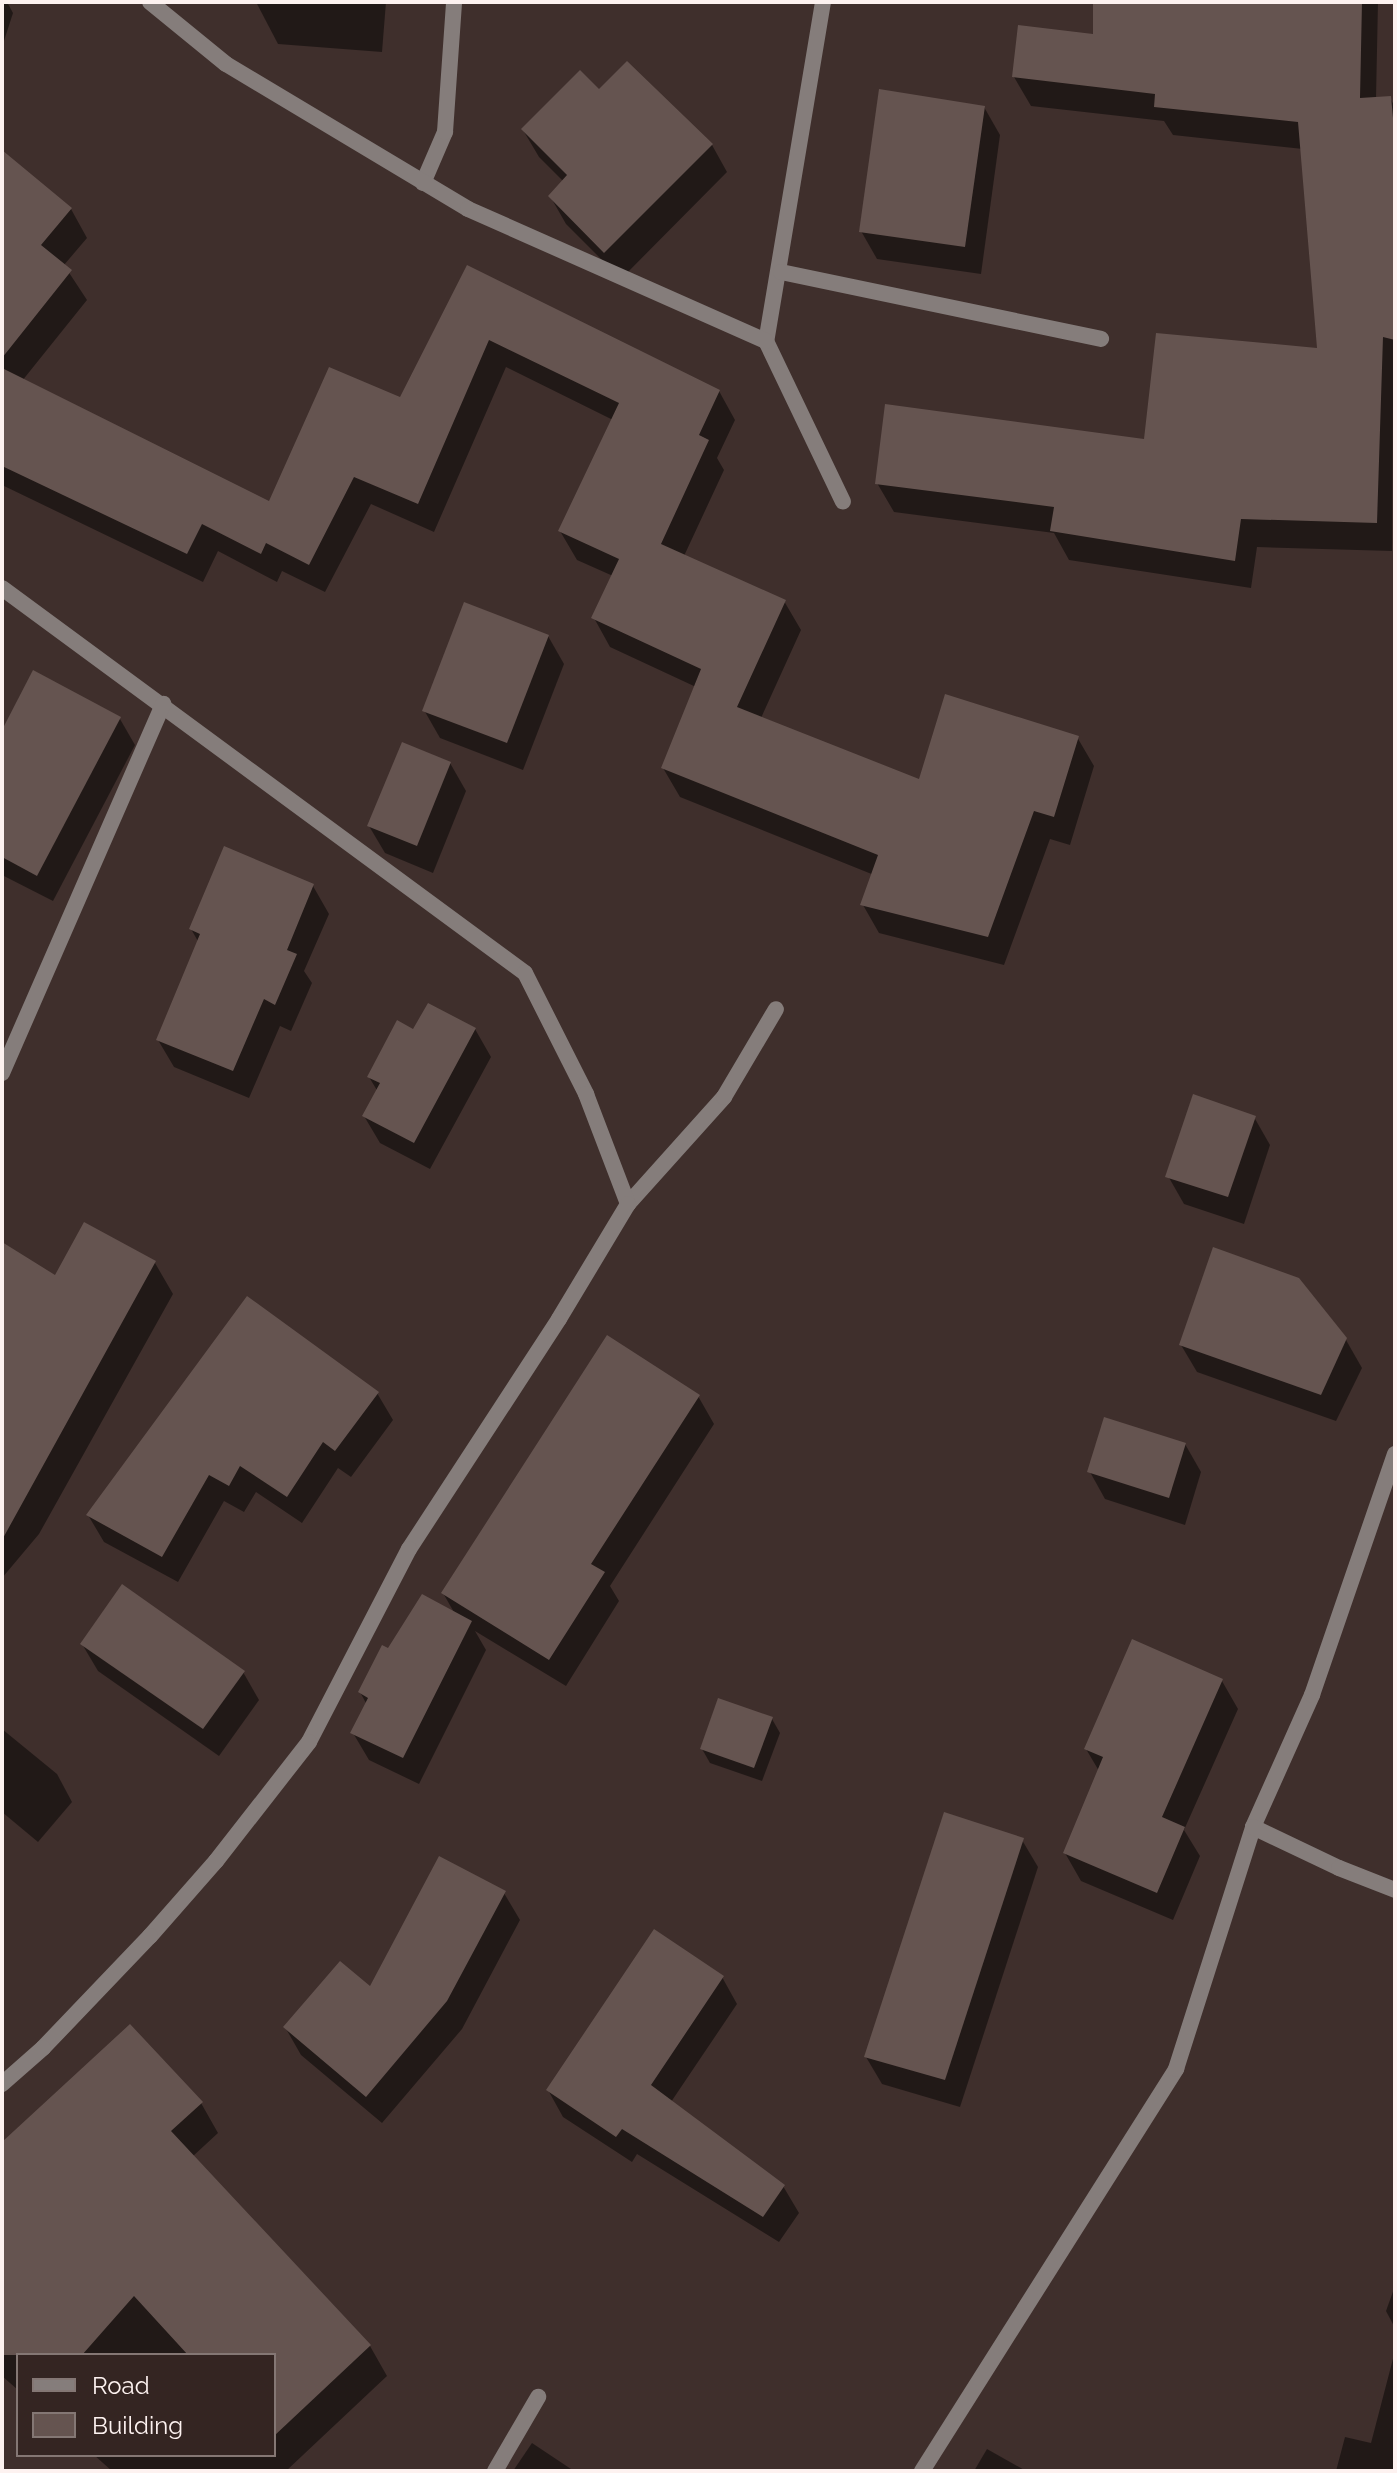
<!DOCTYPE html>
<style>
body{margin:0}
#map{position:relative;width:1397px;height:2473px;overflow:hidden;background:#3f2f2c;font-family:Raleway,sans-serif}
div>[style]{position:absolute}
.shadow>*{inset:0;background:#0007}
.building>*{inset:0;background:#655450}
.lane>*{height:16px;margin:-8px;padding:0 8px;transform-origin:8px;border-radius:8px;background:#857d7b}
.street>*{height:16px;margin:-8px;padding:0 8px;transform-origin:8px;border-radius:8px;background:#857d7b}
span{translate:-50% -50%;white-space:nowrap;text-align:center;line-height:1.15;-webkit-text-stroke:8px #342522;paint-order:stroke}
.frame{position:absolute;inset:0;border:4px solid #fdf2f0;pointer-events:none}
.legend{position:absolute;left:16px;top:2353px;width:260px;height:104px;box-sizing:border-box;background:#342522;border:2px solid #847774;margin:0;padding:10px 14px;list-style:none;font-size:24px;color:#fdf2f0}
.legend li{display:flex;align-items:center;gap:16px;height:40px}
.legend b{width:40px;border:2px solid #847774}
</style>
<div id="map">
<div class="shadow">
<i style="clip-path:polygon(2px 2px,7px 2px,13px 13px,2px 47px)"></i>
<i style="clip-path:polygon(256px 2px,386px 2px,382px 52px,278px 44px)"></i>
<i style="clip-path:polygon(1095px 2px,1378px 2px,1376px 99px,1390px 98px,1395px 107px,1392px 551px,1257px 547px,1251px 588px,1069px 560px,1054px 533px,894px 512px,877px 483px,1146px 441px,1319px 351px,1303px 149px,1173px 135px,1164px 121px,1031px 106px,1014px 77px,1094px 36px)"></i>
<i style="clip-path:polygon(599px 92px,712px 145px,727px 172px,621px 279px,566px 224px,550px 196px,564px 182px,539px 157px,523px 130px)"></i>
<i style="clip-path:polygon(984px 107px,1000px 135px,981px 274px,877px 259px,861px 231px)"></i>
<i style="clip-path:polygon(2px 153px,71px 209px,87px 238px,64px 265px,87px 300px,22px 381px,270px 504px,401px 400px,467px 268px,719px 391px,735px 420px,717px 458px,724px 470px,684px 556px,784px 601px,801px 630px,761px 718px,920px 782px,1077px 737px,1094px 766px,1070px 845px,1050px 839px,1004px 965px,879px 933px,863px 905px,874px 875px,680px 797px,663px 768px,696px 687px,610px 647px,594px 618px,613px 576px,577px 560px,560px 531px,613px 420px,506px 367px,434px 532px,371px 504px,325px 592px,282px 571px,277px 582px,218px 551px,203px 582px,2px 485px)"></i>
<i style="clip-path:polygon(548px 636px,564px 664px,523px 770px,440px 738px,424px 710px)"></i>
<i style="clip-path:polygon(120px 719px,135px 745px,53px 901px,2px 875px,2px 734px)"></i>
<i style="clip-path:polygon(450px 763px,466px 791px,433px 873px,385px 853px,369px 826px)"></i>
<i style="clip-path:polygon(313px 886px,329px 914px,304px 971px,312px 983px,291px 1031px,280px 1026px,249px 1098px,174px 1067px,158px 1040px,199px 943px,191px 929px)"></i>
<i style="clip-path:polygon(475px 1029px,491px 1057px,430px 1169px,380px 1143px,364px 1116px,378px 1092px,369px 1077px,414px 1032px)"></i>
<i style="clip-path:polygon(1254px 1117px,1270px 1145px,1244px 1224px,1184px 1204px,1168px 1176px)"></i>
<i style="clip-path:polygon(2px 1245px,56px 1278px,155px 1263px,173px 1294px,39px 1534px,2px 1578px)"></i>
<i style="clip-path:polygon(1346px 1340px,1362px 1368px,1336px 1421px,1197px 1372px,1181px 1345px)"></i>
<i style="clip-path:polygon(377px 1393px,393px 1420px,351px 1477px,338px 1468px,302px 1523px,256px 1492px,244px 1512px,224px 1501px,178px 1582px,104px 1542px,88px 1515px)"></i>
<i style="clip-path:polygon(698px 1396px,714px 1424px,610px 1586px,619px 1601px,566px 1686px,475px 1631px,486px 1650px,419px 1784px,369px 1760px,353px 1733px,367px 1705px,360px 1692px,389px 1651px,455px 1614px,443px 1593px)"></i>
<i style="clip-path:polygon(1185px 1444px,1201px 1472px,1185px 1525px,1105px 1499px,1090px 1472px)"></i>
<i style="clip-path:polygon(82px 1644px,243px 1672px,259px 1700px,219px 1756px,98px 1671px)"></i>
<i style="clip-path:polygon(1222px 1681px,1238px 1709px,1184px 1830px,1200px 1856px,1173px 1920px,1081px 1881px,1065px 1853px,1099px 1771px,1086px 1749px)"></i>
<i style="clip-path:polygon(772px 1719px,780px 1733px,762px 1781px,710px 1763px,702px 1749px)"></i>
<i style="clip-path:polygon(2px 1729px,57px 1774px,72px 1802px,38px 1842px,2px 1812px)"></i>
<i style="clip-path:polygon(1022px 1840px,1038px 1867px,960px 2107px,882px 2084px,866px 2057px)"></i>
<i style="clip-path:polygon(504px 1893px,520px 1920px,462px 2029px,382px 2123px,301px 2055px,285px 2027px,371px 1989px)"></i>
<i style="clip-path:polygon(722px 1977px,737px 2004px,671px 2102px,783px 2186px,799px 2213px,779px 2242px,637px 2154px,632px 2162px,563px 2117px,548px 2090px)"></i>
<i style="clip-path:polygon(201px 2103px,218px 2133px,192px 2157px,370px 2346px,387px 2376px,286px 2471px,112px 2471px,94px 2455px,274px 2455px,274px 2355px,18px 2355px,18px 2390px,2px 2376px,2px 2166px)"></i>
<i style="clip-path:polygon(1395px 2286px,1395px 2328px,1386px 2311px)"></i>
<i style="clip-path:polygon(1395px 2351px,1395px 2471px,1336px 2471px,1345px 2437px,1371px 2443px)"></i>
<i style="clip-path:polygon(532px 2443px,574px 2471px,513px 2471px)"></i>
<i style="clip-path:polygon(987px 2449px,1026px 2471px,974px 2471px)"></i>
</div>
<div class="building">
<i style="clip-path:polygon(1093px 2px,1362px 2px,1360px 98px,1391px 96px,1395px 140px,1395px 340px,1383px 337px,1377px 523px,1241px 519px,1235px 561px,1050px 531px,1054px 507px,875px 484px,885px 404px,1144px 439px,1156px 333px,1317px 348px,1298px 122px,1154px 107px,1155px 94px,1012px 77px,1018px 25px,1093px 34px)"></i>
<i style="clip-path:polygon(627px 61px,713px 144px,604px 253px,548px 196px,567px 175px,521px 129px,580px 70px,599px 89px)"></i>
<i style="clip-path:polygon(879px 89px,985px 106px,965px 247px,859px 232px)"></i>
<i style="clip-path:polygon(2px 150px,72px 208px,41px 245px,72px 270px,2px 358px)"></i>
<i style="clip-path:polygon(467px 265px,720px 390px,699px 435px,709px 440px,661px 544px,786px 600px,737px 707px,919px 779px,945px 694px,1079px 736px,1054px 817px,1034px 811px,988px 937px,860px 905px,878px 855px,661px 768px,701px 669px,591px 618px,619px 559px,558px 531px,619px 403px,489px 340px,418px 504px,354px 477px,309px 565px,266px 543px,261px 554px,202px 524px,187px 554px,2px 466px,2px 368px,269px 501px,329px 367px,400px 397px)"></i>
<i style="clip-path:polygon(464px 602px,549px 635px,507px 743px,422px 711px)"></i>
<i style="clip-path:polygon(33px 670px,121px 717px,37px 876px,2px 857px,2px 730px)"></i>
<i style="clip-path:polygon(402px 742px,451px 762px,417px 846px,367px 826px)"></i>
<i style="clip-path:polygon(224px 846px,314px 884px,287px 950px,297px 954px,275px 1005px,264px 999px,233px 1071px,156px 1040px,200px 934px,189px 929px)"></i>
<i style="clip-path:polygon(428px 1003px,476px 1028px,414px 1143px,362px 1116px,380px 1083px,367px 1077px,397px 1020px,413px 1029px)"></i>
<i style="clip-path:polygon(1193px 1094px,1256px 1116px,1228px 1197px,1165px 1177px)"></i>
<i style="clip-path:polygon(84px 1222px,156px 1261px,2px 1540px,2px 1242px,55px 1275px)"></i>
<i style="clip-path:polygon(1213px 1247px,1299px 1278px,1347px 1338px,1321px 1395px,1179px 1345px)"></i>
<i style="clip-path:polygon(247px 1296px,379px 1392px,335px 1451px,323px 1442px,287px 1497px,240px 1466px,229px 1486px,209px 1475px,162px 1557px,86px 1515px)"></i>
<i style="clip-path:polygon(607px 1335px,700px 1395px,591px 1564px,605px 1572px,549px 1660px,441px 1593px)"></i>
<i style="clip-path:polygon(1104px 1417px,1186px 1443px,1169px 1498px,1087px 1472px)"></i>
<i style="clip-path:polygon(122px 1584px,245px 1671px,203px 1729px,80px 1644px)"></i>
<i style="clip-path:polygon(422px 1594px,472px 1621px,403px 1758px,350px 1733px,368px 1698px,358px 1692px,382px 1645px,388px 1648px)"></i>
<i style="clip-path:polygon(1132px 1639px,1223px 1679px,1162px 1817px,1185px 1827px,1157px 1893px,1063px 1853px,1103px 1757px,1084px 1749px)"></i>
<i style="clip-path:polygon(718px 1698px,773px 1717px,754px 1768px,700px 1749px)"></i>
<i style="clip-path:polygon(944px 1812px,1024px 1838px,945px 2080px,864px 2057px)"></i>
<i style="clip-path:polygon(439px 1856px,506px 1891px,447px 2001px,366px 2097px,283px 2027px,340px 1961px,370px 1986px)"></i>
<i style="clip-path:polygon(654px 1929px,724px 1976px,651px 2085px,785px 2185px,763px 2217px,622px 2129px,616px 2137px,546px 2090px)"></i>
<i style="clip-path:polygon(130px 2024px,203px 2102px,171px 2131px,371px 2345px,274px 2436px,274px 2355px,188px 2355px,134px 2296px,82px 2355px,2px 2355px,2px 2142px)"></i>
</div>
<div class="lane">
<i style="left:823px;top:2px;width:344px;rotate:99.5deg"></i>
<i style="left:766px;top:341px;width:178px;rotate:64.4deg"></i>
<i style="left:423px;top:183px;width:56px;rotate:-66.7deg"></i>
<i style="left:445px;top:132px;width:130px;rotate:-86deg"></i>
<i style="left:781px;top:272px;width:327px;rotate:11.8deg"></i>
<i style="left:628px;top:1204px;width:144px;rotate:-48.1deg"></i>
<i style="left:724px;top:1097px;width:102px;rotate:-59.4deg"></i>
<i style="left:495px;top:2471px;width:86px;rotate:-59.8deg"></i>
<i style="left:922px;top:2471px;width:476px;rotate:-57.7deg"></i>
<i style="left:1176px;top:2069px;width:254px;rotate:-72.3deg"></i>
<i style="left:1253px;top:1827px;width:145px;rotate:-65.9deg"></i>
</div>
<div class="street">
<i style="left:150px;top:2px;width:98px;rotate:39.2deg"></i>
<i style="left:226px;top:64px;width:282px;rotate:30.9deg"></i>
<i style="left:468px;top:209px;width:326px;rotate:23.9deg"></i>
<i style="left:2px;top:588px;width:649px;rotate:36.36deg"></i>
<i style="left:525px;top:973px;width:136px;rotate:63.2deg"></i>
<i style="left:586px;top:1094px;width:118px;rotate:69.1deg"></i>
<i style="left:628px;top:1204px;width:134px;rotate:121deg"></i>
<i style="left:559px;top:1319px;width:275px;rotate:123.1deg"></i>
<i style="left:409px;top:1549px;width:217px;rotate:117.4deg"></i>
<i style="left:309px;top:1742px;width:151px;rotate:128deg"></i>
<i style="left:216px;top:1861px;width:100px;rotate:131.3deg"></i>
<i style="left:150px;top:1936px;width:155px;rotate:133.7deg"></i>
<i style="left:43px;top:2048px;width:55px;rotate:138.7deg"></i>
<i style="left:2px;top:1073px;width:403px;rotate:-66.4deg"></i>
<i style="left:1312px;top:1695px;width:255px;rotate:-71deg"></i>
<i style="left:1253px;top:1827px;width:95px;rotate:25.5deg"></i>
<i style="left:1339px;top:1868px;width:60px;rotate:21.4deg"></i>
</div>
<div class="frame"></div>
<ul class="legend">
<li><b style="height:10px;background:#857d7b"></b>Road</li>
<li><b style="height:22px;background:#655450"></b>Building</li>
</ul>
</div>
